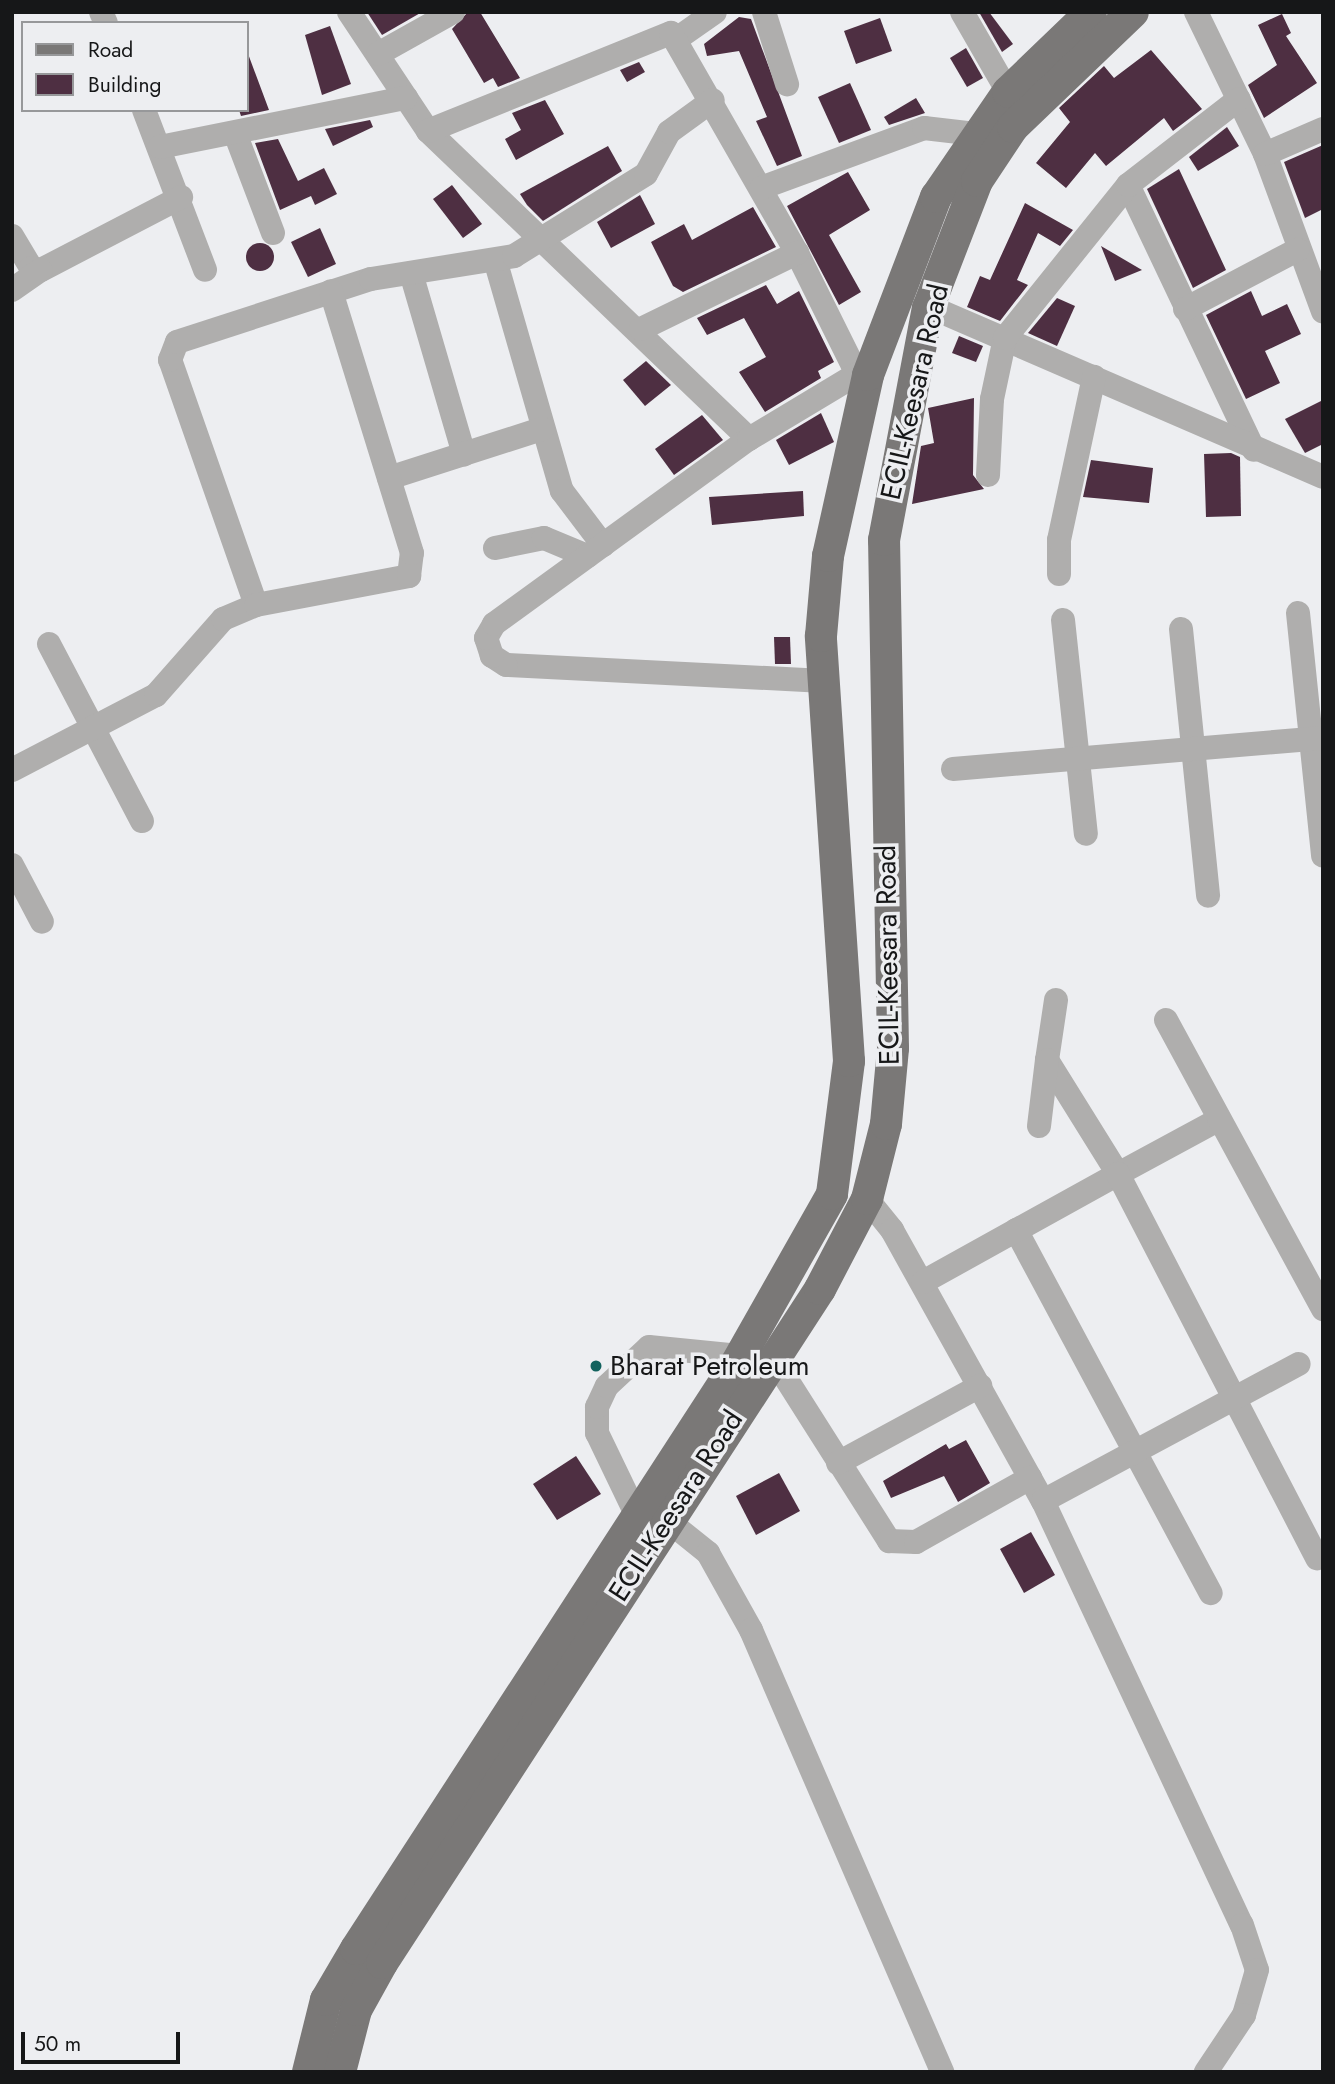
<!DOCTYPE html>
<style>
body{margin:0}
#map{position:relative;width:1335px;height:2084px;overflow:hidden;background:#edeef1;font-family:Jost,sans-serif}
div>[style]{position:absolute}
.building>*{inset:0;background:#4e2f42}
.round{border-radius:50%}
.minor>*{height:24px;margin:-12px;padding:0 12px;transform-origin:12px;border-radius:12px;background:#afaead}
.major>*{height:32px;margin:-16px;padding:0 16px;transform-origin:16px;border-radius:16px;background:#7a7877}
.dots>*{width:19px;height:19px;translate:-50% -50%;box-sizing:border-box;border:4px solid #edeef1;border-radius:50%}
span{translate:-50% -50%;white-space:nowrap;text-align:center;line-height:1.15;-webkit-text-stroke:7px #edeef1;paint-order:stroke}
.street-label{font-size:28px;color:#161718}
.poi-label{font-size:28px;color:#161718}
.left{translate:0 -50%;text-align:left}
.frame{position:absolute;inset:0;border:14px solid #161718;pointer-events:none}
.legend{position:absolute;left:21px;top:21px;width:228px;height:91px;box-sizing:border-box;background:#edeef1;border:2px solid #97989a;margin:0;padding:9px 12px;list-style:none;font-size:21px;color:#161718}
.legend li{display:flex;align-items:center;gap:14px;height:35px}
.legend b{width:35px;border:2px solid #97989a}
.scale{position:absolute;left:21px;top:2032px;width:159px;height:32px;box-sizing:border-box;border:4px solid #161718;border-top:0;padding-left:9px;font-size:21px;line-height:24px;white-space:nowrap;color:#161718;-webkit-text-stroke:5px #edeef1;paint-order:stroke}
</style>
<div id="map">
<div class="building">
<i style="clip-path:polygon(367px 12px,422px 12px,382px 35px)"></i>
<i style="clip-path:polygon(468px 12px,480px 12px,520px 78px,498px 87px,493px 78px,484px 83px,452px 29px)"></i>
<i style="clip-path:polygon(979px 12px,989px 12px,1013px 44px,1002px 52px)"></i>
<i style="clip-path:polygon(1282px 14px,1291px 33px,1286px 36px,1317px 83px,1264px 118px,1248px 85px,1277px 65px,1258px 25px)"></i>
<i style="clip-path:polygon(739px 17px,751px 19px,802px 156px,777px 166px,756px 121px,767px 117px,739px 51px,707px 56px,704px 44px)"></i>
<i style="clip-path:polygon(880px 18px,892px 51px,856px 64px,844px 31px)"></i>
<i style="clip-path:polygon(330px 26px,351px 84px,322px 95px,305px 35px)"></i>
<i style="clip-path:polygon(966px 48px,983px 78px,967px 87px,950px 58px)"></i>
<i style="clip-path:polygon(1151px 50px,1202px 109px,1173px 131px,1164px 118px,1106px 166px,1095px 153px,1066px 188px,1036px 163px,1070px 122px,1059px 108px,1104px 66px,1114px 78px)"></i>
<i style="clip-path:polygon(247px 51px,269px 110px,241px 116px,239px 110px,247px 110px)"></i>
<i style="clip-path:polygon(639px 62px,645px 72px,627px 82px,620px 70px)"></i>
<i style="clip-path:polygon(850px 83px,871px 130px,839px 143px,818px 97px)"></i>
<i style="clip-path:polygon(916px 98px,925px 113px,889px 125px,884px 117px)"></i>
<i style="clip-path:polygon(545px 100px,564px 134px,516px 160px,505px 139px,521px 130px,512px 113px)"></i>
<i style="clip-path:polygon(370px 120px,373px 127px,333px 146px,325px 129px)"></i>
<i style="clip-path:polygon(1227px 127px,1239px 146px,1198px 171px,1189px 157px)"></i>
<i style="clip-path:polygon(278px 139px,298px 181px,324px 168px,337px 194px,315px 205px,311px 196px,280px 210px,255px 143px)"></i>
<i style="clip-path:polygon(1323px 145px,1323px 209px,1305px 218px,1284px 162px)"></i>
<i style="clip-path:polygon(608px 146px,622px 171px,543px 221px,527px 205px,520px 194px)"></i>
<i style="clip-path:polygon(1179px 169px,1226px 270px,1193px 288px,1147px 189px)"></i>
<i style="clip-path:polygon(848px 172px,870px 210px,829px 235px,861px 292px,839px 305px,787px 206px)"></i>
<i style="clip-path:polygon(452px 185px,482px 224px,463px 238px,433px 199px)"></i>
<i style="clip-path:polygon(640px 195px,655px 224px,611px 248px,597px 222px)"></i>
<i style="clip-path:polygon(1025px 203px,1073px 230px,1060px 246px,1038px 233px,1017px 280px,1028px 285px,1000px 321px,967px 307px,980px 276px,990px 280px)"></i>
<i style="clip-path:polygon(753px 207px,776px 247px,683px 292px,673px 286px,651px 242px,684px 224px,692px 240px)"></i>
<i style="clip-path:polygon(320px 228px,336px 264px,308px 277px,291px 242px)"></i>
<i class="round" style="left:246px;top:243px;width:28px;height:28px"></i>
<i style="clip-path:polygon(1101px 246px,1142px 270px,1115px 281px)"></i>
<i style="clip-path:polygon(766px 285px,777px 304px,799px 291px,834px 362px,818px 371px,821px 378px,765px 412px,739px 372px,766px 357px,744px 318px,707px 335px,697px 318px)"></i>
<i style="clip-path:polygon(1251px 291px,1262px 316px,1287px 304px,1301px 334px,1265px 351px,1280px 383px,1246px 399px,1206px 315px)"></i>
<i style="clip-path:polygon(1057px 298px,1075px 306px,1057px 346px,1028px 333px)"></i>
<i style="clip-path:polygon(959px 336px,983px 346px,976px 362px,952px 353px)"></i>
<i style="clip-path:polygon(646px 361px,671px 385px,645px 406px,623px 380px)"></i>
<i style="clip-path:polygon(974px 398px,973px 475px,984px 489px,912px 504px,921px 446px,934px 443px,928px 408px)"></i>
<i style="clip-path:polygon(1323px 400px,1323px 444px,1305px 453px,1285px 419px)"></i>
<i style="clip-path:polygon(821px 413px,834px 442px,789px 465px,776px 440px)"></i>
<i style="clip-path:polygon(702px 415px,723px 440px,674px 475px,655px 449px)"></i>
<i style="clip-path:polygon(1231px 453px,1240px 457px,1241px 516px,1206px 517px,1204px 454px)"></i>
<i style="clip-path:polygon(1091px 460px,1153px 468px,1149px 503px,1083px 497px)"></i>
<i style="clip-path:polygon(803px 491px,804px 516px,712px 525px,709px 497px)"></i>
<i style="clip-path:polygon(774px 637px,790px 637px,791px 664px,775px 664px)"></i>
<i style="clip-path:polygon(966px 1440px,990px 1483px,958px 1502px,944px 1476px,891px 1498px,883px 1481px,946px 1444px,949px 1449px)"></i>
<i style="clip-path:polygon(576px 1456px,601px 1494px,557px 1520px,533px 1484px)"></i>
<i style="clip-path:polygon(779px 1473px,800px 1511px,756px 1535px,736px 1496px)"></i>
<i style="clip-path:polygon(1031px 1532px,1055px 1575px,1024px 1593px,1000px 1549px)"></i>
</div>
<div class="minor">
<i style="left:101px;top:12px;width:12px;rotate:66deg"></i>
<i style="left:349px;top:12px;width:143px;rotate:56.4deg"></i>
<i style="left:428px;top:131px;width:445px;rotate:43.8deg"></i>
<i style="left:764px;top:12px;width:76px;rotate:72.3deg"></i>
<i style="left:962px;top:12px;width:92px;rotate:60.1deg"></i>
<i style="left:1196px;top:12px;width:158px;rotate:64.1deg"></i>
<i style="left:1265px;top:154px;width:168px;rotate:69.8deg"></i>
<i style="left:678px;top:38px;width:45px;rotate:-35.1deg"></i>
<i style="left:378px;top:54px;width:86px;rotate:-29.2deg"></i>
<i style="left:144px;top:110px;width:171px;rotate:69.1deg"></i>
<i style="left:428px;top:131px;width:262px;rotate:-22deg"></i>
<i style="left:671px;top:33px;width:254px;rotate:60.2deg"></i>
<i style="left:797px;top:253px;width:135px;rotate:63.6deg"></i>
<i style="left:857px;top:374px;width:11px;rotate:5deg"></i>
<i style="left:235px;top:133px;width:107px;rotate:69.2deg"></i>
<i style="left:160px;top:147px;width:251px;rotate:-11.3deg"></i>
<i style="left:1265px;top:154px;width:63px;rotate:-23.3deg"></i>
<i style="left:1128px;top:185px;width:293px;rotate:64.6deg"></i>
<i style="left:761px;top:188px;width:174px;rotate:-20.2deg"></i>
<i style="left:924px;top:128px;width:52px;rotate:6.6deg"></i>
<i style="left:12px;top:236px;width:37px;rotate:59deg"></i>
<i style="left:31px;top:268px;width:10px;rotate:11deg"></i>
<i style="left:41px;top:270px;width:158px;rotate:-27.5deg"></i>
<i style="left:496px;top:263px;width:237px;rotate:73.9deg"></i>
<i style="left:562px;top:491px;width:68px;rotate:52.8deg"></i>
<i style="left:411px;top:273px;width:189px;rotate:73.7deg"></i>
<i style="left:12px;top:290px;width:35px;rotate:-35deg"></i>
<i style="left:928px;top:306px;width:430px;rotate:23.4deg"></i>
<i style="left:1185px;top:309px;width:127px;rotate:-27.8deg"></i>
<i style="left:641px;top:329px;width:174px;rotate:-26deg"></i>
<i style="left:988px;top:475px;width:76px;rotate:-87deg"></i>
<i style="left:992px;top:399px;width:62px;rotate:-78deg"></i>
<i style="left:1005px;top:338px;width:196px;rotate:-51.2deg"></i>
<i style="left:1128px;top:185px;width:140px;rotate:-37.8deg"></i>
<i style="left:389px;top:478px;width:161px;rotate:-17.8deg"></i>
<i style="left:495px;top:548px;width:50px;rotate:-11.5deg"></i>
<i style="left:544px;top:538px;width:47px;rotate:22.7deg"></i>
<i style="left:1059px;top:574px;width:34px;rotate:-90deg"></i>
<i style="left:1059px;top:540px;width:167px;rotate:-77.9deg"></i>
<i style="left:256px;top:605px;width:260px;rotate:-109.3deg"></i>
<i style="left:170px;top:360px;width:19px;rotate:-69deg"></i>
<i style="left:177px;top:342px;width:204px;rotate:-18deg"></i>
<i style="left:371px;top:279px;width:145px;rotate:-9.1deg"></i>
<i style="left:514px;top:256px;width:155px;rotate:-31.8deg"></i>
<i style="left:646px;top:174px;width:48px;rotate:-61.3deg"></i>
<i style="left:669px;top:132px;width:54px;rotate:-36deg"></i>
<i style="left:1298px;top:613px;width:244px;rotate:84.1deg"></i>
<i style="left:1063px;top:620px;width:215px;rotate:83.9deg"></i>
<i style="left:1181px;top:629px;width:268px;rotate:84.2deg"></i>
<i style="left:49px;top:644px;width:200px;rotate:62.3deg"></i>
<i style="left:824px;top:681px;width:318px;rotate:-177.1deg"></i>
<i style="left:506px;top:665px;width:17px;rotate:-147deg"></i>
<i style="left:492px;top:656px;width:19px;rotate:-108deg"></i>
<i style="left:486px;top:638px;width:16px;rotate:-60deg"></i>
<i style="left:494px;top:624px;width:315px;rotate:-36deg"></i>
<i style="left:749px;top:439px;width:126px;rotate:-31deg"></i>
<i style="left:953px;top:769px;width:371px;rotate:-4.8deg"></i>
<i style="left:12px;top:770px;width:162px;rotate:-27.5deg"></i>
<i style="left:156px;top:695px;width:101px;rotate:-48.6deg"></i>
<i style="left:223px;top:619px;width:36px;rotate:-23deg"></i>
<i style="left:256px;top:605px;width:156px;rotate:-10.7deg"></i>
<i style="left:409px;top:576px;width:23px;rotate:-83deg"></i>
<i style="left:412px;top:553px;width:274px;rotate:-107.2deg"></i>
<i style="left:12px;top:865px;width:64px;rotate:62.2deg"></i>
<i style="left:1056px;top:1000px;width:61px;rotate:98.5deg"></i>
<i style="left:1047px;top:1060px;width:134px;rotate:58.1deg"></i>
<i style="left:1118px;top:1174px;width:114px;rotate:-28.4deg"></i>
<i style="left:1166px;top:1020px;width:329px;rotate:61.5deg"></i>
<i style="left:1039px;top:1126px;width:66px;rotate:-83.1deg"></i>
<i style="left:867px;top:1199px;width:40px;rotate:51deg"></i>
<i style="left:892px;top:1230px;width:310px;rotate:60.9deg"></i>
<i style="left:1043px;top:1501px;width:468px;rotate:64.9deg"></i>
<i style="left:1242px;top:1925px;width:47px;rotate:71.6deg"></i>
<i style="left:1257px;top:1970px;width:47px;rotate:106.1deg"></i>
<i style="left:1244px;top:2015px;width:69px;rotate:123.7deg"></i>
<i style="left:1016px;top:1230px;width:412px;rotate:61.8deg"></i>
<i style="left:923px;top:1282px;width:223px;rotate:-29deg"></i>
<i style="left:1118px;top:1174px;width:433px;rotate:62.6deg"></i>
<i style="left:773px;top:1358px;width:217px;rotate:57.6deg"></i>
<i style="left:889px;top:1541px;width:27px;rotate:2deg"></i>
<i style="left:916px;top:1542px;width:131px;rotate:-29.3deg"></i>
<i style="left:838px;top:1463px;width:162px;rotate:-28.5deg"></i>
<i style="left:1043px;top:1501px;width:290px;rotate:-28.2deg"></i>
<i style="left:637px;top:1516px;width:92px;rotate:-115.7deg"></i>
<i style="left:597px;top:1433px;width:26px;rotate:-90deg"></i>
<i style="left:597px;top:1407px;width:23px;rotate:-65deg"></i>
<i style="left:607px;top:1386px;width:57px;rotate:-42.9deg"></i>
<i style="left:649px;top:1347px;width:91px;rotate:5.6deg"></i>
<i style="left:667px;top:1520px;width:53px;rotate:38.8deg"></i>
<i style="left:708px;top:1553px;width:88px;rotate:60.8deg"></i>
<i style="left:751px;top:1630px;width:482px;rotate:66.6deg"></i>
</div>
<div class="major">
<i style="left:308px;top:2072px;width:74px;rotate:-76deg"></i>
<i style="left:326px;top:2000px;width:59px;rotate:-59.5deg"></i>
<i style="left:356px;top:1949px;width:698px;rotate:-56.99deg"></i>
<i style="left:736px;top:1364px;width:195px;rotate:-60.5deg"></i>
<i style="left:832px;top:1194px;width:134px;rotate:-82.7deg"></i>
<i style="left:849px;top:1061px;width:426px;rotate:-93.8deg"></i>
<i style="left:821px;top:636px;width:80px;rotate:-85deg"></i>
<i style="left:828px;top:556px;width:185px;rotate:-77.5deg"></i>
<i style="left:868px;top:375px;width:191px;rotate:-69.1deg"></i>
<i style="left:936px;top:197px;width:127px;rotate:-55.6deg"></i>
<i style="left:1008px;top:92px;width:115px;rotate:-43.9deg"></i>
<i style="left:340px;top:2072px;width:64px;rotate:-75.5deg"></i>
<i style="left:356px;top:2010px;width:54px;rotate:-61deg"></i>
<i style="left:382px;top:1963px;width:804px;rotate:-56.98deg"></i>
<i style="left:820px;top:1289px;width:102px;rotate:-62.4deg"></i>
<i style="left:867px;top:1199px;width:77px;rotate:-75.8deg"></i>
<i style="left:886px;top:1124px;width:76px;rotate:-84.7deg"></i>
<i style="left:893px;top:1048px;width:508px;rotate:-91.01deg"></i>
<i style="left:884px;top:540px;width:236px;rotate:-79.3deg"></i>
<i style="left:928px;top:308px;width:136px;rotate:-68.9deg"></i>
<i style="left:977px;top:181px;width:65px;rotate:-56.3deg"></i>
<i style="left:1013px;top:127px;width:166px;rotate:-43.8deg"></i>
</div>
<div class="dots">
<i style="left:596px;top:1366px;background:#12625e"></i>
</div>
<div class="street-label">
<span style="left:915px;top:392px;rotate:-77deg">ECIL-Keesara Road</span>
<span style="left:888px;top:955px;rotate:-91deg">ECIL-Keesara Road</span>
<span style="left:676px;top:1506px;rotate:-57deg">ECIL-Keesara Road</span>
</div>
<div class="poi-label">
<span class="left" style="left:610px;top:1366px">Bharat Petroleum</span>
</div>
<div class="frame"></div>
<ul class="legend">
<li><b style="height:9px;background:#7a7877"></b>Road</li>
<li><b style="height:19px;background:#4e2f42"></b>Building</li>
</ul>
<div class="scale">50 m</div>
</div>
